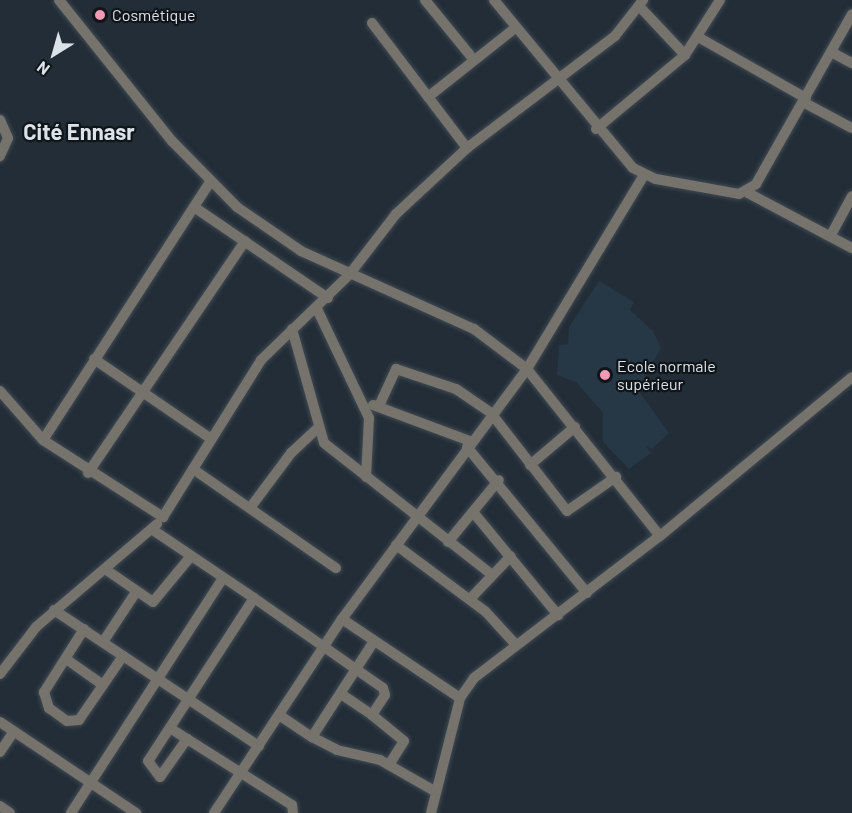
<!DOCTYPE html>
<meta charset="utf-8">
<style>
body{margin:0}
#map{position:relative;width:852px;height:813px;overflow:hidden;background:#222d37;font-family:Barlow,sans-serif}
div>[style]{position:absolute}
.built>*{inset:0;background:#263745}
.roads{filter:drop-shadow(0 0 2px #404a53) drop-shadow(0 0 2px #404a53)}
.minor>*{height:10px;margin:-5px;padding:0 5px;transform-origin:5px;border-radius:5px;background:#76726c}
.dots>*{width:16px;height:16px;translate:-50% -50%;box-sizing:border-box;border:3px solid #101519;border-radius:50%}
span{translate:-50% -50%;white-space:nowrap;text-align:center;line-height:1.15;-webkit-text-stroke:4.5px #101519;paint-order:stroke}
.poi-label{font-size:16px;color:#dbe2e9}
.left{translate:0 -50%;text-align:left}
.district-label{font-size:22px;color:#dbe2e9;font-weight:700}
.north{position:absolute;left:24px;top:24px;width:60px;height:60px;-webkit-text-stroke:4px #101519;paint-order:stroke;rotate:217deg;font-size:16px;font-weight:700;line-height:24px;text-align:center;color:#dbe2e9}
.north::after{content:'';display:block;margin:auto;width:21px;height:27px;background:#dbe2e9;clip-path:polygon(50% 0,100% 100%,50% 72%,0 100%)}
</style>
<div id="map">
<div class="built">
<i style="clip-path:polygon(599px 281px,634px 302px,630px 310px,653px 331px,661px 348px,638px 390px,669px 433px,652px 449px,646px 446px,651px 453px,629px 469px,603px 442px,603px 413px,576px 382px,557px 375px,559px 345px,568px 344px,569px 327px)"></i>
</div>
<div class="roads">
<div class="minor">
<i style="left:59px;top:0;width:181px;rotate:51.3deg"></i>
<i style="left:172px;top:141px;width:93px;rotate:45.4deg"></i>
<i style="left:237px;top:207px;width:78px;rotate:34.5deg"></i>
<i style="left:301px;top:251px;width:190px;rotate:24.3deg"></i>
<i style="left:474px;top:329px;width:66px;rotate:37deg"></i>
<i style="left:527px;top:369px;width:213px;rotate:51.5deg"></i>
<i style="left:425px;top:0;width:77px;rotate:50.8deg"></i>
<i style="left:494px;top:0;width:218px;rotate:50.4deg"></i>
<i style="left:633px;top:168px;width:25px;rotate:26deg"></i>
<i style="left:656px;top:179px;width:84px;rotate:10.2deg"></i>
<i style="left:739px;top:194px;width:20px;rotate:-30deg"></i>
<i style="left:756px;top:184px;width:195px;rotate:-60.5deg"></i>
<i style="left:372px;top:23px;width:157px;rotate:52.8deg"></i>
<i style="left:698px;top:37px;width:124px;rotate:29.5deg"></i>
<i style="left:831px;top:52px;width:24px;rotate:28deg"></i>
<i style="left:685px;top:55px;width:65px;rotate:-57.5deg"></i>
<i style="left:428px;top:97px;width:111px;rotate:-38.4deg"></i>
<i style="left:803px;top:102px;width:55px;rotate:28deg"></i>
<i style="left:0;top:120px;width:20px;rotate:66deg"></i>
<i style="left:8px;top:138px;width:20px;rotate:114deg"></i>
<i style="left:596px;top:129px;width:116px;rotate:-39.7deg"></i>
<i style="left:685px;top:55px;width:67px;rotate:-133.2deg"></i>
<i style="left:210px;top:182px;width:307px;rotate:122.9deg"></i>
<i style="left:43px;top:440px;width:143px;rotate:32.7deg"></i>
<i style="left:163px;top:517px;width:185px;rotate:-58deg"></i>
<i style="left:261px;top:360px;width:122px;rotate:-44deg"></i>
<i style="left:349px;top:275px;width:77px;rotate:-52.4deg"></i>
<i style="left:396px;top:214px;width:97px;rotate:-42.9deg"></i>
<i style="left:467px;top:148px;width:186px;rotate:-37.1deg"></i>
<i style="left:615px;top:36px;width:46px;rotate:-52.1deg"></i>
<i style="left:748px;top:193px;width:118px;rotate:27.9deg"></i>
<i style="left:194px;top:207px;width:162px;rotate:34.2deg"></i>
<i style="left:831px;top:235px;width:44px;rotate:-61.7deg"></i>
<i style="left:317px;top:309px;width:121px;rotate:64.5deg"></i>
<i style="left:369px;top:418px;width:59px;rotate:92.9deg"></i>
<i style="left:292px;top:329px;width:118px;rotate:74.3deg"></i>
<i style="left:324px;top:443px;width:212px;rotate:38.1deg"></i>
<i style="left:94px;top:359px;width:140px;rotate:34.3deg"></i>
<i style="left:0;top:391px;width:65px;rotate:48.7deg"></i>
<i style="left:373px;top:405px;width:103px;rotate:20.4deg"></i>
<i style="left:379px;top:406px;width:41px;rotate:-65.3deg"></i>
<i style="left:396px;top:369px;width:63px;rotate:18.4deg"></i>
<i style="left:456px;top:389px;width:42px;rotate:34.4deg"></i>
<i style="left:491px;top:413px;width:124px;rotate:52.2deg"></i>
<i style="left:567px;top:511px;width:60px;rotate:-34.8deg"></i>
<i style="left:467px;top:447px;width:189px;rotate:50.6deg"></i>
<i style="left:530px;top:465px;width:59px;rotate:-40.2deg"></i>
<i style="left:193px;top:469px;width:174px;rotate:34.7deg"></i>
<i style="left:88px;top:473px;width:280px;rotate:-55.9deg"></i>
<i style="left:250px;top:508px;width:69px;rotate:-53.3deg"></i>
<i style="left:291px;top:453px;width:35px;rotate:-43deg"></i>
<i style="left:473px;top:512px;width:134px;rotate:50.5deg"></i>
<i style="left:153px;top:530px;width:122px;rotate:34deg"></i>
<i style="left:254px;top:598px;width:194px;rotate:123deg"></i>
<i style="left:148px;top:761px;width:20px;rotate:53deg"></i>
<i style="left:160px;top:777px;width:47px;rotate:-54.6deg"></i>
<i style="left:187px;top:739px;width:20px;rotate:-147deg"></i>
<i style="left:448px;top:542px;width:80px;rotate:-50.6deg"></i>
<i style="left:396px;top:545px;width:111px;rotate:36.6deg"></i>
<i style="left:485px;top:611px;width:46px;rotate:47.6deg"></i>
<i style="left:105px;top:569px;width:58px;rotate:34.5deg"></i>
<i style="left:153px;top:602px;width:60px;rotate:-50.4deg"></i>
<i style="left:254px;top:598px;width:157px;rotate:34.9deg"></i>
<i style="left:383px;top:688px;width:7px;rotate:74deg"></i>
<i style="left:385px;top:695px;width:24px;rotate:123deg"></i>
<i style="left:372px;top:715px;width:41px;rotate:39.1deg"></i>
<i style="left:404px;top:741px;width:28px;rotate:122deg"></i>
<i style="left:470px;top:599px;width:59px;rotate:-46.4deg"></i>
<i style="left:54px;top:610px;width:246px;rotate:33.6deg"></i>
<i style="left:342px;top:619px;width:142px;rotate:33.8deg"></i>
<i style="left:84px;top:629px;width:75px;rotate:122.4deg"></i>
<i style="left:44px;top:692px;width:17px;rotate:73deg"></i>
<i style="left:49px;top:708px;width:22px;rotate:36deg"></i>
<i style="left:67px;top:721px;width:12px;rotate:-5deg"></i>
<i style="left:79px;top:720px;width:78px;rotate:-55.5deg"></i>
<i style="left:103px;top:642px;width:60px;rotate:-56.6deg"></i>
<i style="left:66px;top:659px;width:45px;rotate:35.1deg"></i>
<i style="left:0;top:674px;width:59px;rotate:-52.5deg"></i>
<i style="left:36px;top:627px;width:159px;rotate:-40.4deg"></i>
<i style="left:341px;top:694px;width:37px;rotate:34deg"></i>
<i style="left:279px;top:715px;width:40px;rotate:34deg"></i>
<i style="left:312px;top:737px;width:114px;rotate:-57.1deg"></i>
<i style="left:0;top:722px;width:164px;rotate:33.8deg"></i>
<i style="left:312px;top:737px;width:28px;rotate:27deg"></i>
<i style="left:337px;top:750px;width:44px;rotate:13.1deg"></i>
<i style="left:380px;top:760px;width:64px;rotate:29.7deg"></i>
<i style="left:187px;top:739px;width:124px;rotate:32.2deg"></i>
<i style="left:292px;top:805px;width:8px;rotate:83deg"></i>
<i style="left:0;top:752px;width:25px;rotate:-56deg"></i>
<i style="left:0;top:806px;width:12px;rotate:35deg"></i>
<i style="left:71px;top:813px;width:280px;rotate:-57.1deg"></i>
<i style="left:214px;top:813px;width:232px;rotate:-56.6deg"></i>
<i style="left:342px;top:619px;width:311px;rotate:-53.5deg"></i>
<i style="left:527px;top:369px;width:227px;rotate:-58.9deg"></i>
<i style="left:431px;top:813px;width:119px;rotate:-75.8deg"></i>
<i style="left:460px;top:698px;width:24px;rotate:-55deg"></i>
<i style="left:474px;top:678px;width:234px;rotate:-37.4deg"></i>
<i style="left:660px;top:536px;width:249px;rotate:-39.6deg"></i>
</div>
</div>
<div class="dots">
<i style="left:100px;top:15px;background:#f09ab6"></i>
<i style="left:605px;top:375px;background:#f09ab6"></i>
</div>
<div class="poi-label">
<span class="left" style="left:112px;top:15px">Cosmétique</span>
<span class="left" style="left:617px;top:375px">Ecole normale<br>supérieur</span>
</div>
<div class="district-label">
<span style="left:79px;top:132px">Cité Ennasr</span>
</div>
<div class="north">N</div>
</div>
